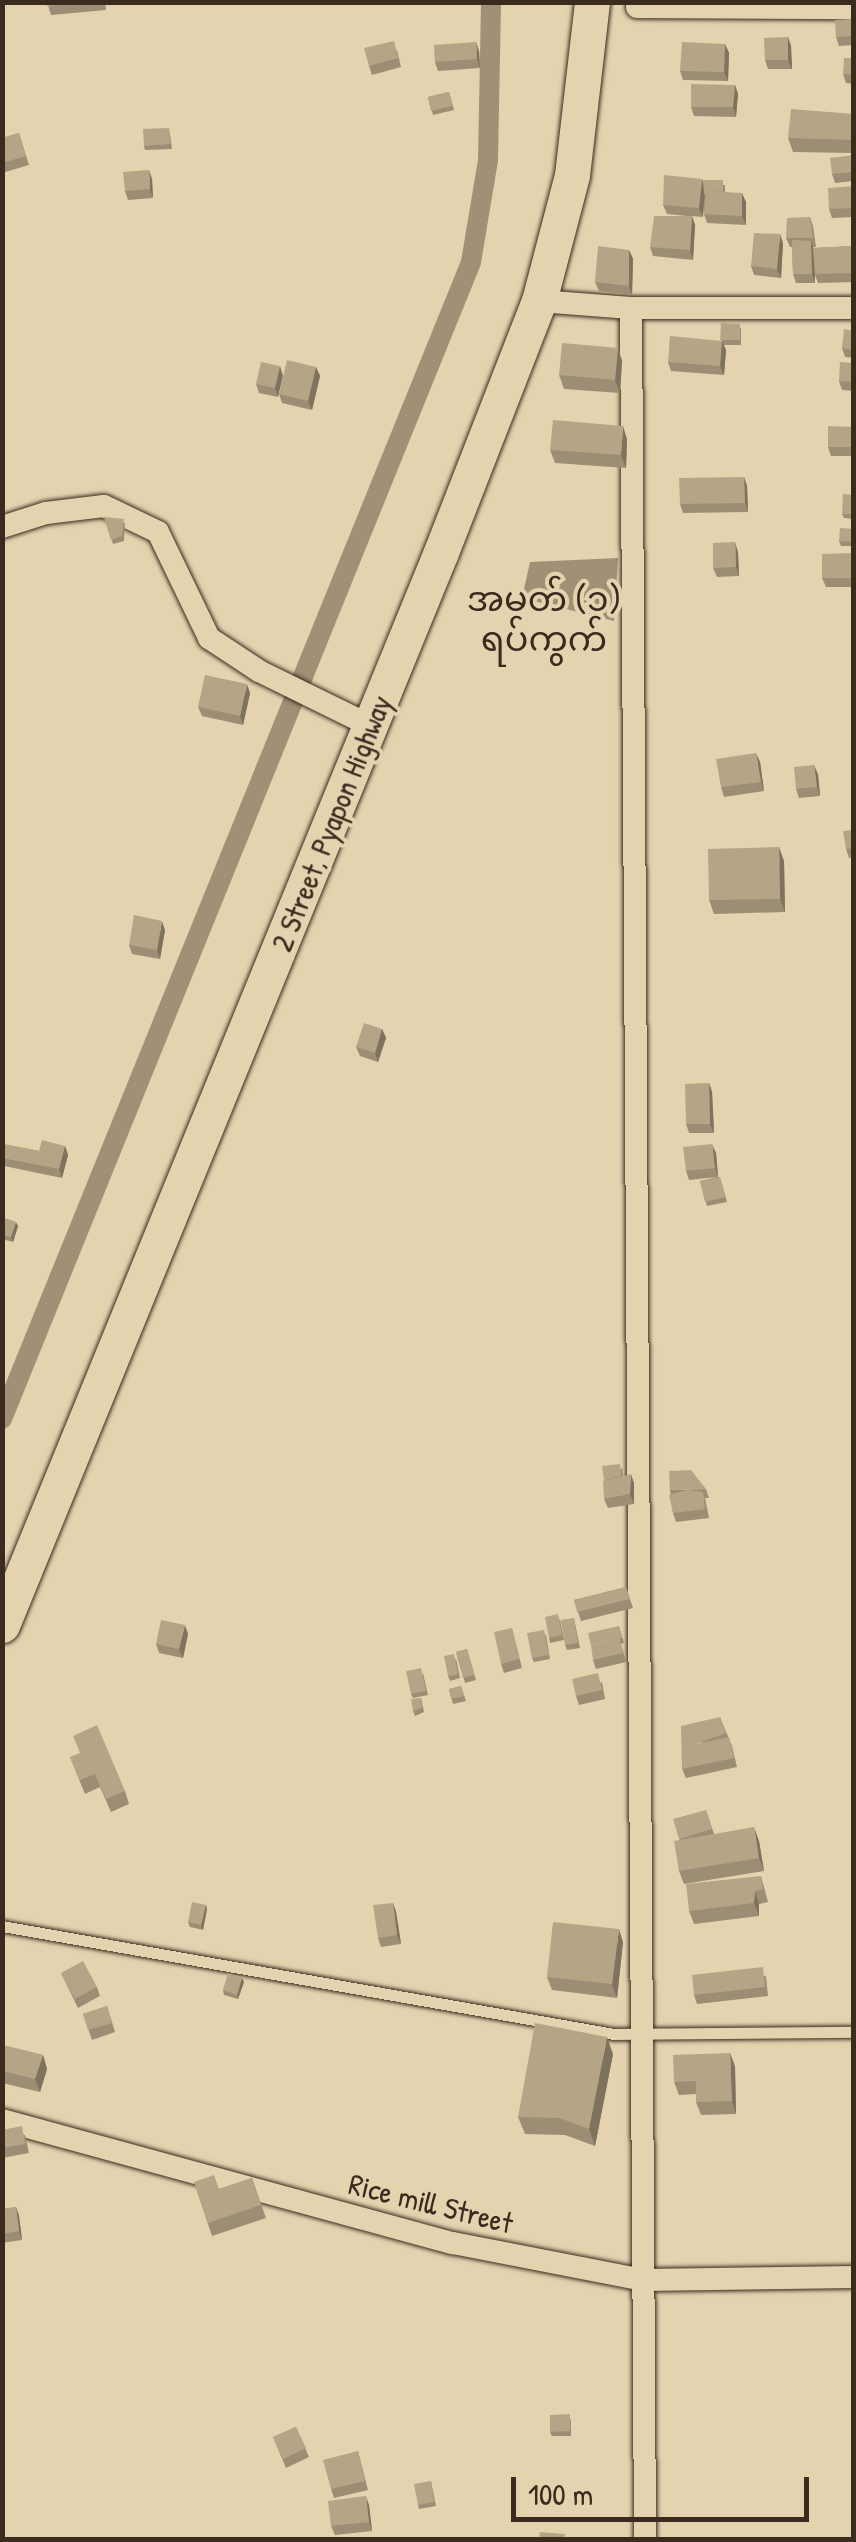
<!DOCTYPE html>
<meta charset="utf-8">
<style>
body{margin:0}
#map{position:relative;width:856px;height:2542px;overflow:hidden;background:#e5d3b0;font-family:"Patrick Hand","Noto Sans Myanmar",sans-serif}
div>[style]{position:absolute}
.water>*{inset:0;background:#a29076}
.canal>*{height:20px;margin:-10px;padding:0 10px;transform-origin:10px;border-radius:10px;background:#a29076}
.roads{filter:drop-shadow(0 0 2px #3b2a1e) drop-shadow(0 0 2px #3b2a1e)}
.lane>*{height:11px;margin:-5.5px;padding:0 5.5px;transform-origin:5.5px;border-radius:5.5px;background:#e5d3b0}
.street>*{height:22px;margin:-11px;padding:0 11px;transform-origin:11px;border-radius:11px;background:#e5d3b0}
.primary>*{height:35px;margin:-17.5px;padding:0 17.5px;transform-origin:17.5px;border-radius:17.5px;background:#e5d3b0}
.wall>*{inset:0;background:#9d8d74}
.shaded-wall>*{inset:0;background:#7f735e}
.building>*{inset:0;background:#b6a487}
span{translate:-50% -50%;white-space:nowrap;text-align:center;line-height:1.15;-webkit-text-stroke:8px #e5d3b0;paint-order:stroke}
.street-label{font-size:30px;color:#3b2a1e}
.quarter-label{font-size:35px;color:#3b2a1e}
.frame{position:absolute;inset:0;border:5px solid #3b2a1e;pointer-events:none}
.scale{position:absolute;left:511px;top:2477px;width:298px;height:45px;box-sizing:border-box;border:5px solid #3b2a1e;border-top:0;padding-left:12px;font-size:30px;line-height:35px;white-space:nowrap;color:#3b2a1e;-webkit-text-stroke:8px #e5d3b0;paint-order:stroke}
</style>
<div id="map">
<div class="water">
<i style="clip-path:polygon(618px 558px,614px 621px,522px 598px,530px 562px)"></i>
</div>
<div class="canal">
<i style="left:2px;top:1419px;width:1248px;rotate:-67.93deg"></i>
<i style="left:471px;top:262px;width:103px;rotate:-80.5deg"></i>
<i style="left:488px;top:160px;width:158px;rotate:-88.9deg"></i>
</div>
<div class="roads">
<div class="lane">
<i style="left:2px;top:1926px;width:621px;rotate:10.01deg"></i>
<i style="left:614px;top:2034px;width:240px;rotate:-0.5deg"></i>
</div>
<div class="street">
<i style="left:637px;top:7px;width:217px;rotate:0.3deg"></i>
<i style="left:539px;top:301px;width:92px;rotate:4.4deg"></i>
<i style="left:631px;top:308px;width:223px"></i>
<i style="left:631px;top:308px;width:2232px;rotate:89.64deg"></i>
<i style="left:2px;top:527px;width:46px;rotate:-17.7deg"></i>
<i style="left:46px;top:513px;width:58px;rotate:-6.9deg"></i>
<i style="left:104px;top:506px;width:60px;rotate:25.7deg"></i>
<i style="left:158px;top:532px;width:118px;rotate:64.3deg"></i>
<i style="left:209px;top:638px;width:60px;rotate:33.4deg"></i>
<i style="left:259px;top:671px;width:125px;rotate:26.2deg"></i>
<i style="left:2px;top:2120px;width:467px;rotate:15.3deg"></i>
<i style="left:453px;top:2243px;width:194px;rotate:11deg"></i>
<i style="left:643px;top:2280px;width:211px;rotate:-0.8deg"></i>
</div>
<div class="primary">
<i style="left:2px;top:1625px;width:1159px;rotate:-67.75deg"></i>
<i style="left:441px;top:552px;width:269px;rotate:-68.7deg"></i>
<i style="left:539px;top:301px;width:130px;rotate:-75.3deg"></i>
<i style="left:572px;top:175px;width:174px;rotate:-83.4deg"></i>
</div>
</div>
<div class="wall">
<i style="clip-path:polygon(47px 2px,105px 2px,106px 10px,51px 15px)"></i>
<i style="clip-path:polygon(854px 19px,854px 45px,839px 46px,836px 37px)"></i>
<i style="clip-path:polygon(788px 37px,791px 46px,792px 69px,768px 69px,765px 60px)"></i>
<i style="clip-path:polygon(725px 44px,729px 53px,728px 81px,683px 80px,680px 71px)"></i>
<i style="clip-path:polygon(397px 50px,401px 67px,372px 75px,369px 66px)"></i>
<i style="clip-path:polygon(479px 51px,480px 68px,438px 71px,435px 62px)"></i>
<i style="clip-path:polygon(854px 58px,854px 84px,846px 83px,843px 74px)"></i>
<i style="clip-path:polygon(735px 85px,738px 94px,736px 117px,694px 116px,691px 107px)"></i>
<i style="clip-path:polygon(449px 92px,454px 110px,433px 115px,428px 97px)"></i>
<i style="clip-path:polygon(854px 114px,854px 153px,793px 152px,788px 138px)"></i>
<i style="clip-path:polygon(169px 128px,172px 149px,145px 150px,144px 146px)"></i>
<i style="clip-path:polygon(19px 133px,29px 165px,2px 173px,2px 138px)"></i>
<i style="clip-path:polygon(854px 155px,854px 181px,835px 183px,832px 174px)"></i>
<i style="clip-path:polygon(152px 179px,153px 198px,128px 200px,125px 191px)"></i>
<i style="clip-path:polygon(702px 179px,703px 184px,725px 185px,725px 192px,746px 202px,746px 225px,707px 223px,704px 214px,704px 196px,703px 217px,692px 216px,695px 225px,693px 260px,653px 256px,650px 247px,687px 216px,667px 214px,663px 205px)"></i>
<i style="clip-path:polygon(854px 186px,854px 217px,832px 218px,829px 209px)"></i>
<i style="clip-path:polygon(810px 217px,813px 226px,816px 247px,813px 247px,813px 248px,854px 246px,854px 282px,818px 283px,815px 275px,815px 283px,796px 283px,793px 274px,792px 247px,790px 247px,786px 238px)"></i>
<i style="clip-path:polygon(783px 243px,781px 278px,754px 275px,751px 266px)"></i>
<i style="clip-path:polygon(629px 250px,633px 259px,632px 295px,599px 291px,595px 282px)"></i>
<i style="clip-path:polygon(741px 328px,741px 345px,724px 345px,726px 350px,724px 375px,671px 371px,668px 362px,721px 341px)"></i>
<i style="clip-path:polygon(854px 331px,854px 358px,845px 357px,842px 348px)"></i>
<i style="clip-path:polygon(618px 348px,622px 361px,620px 393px,564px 389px,559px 375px)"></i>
<i style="clip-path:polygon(854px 363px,854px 391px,842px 390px,839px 381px)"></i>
<i style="clip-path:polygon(280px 366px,278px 397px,259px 393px,256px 384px)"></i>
<i style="clip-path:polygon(316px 367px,320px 376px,312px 410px,282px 403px,279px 394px)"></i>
<i style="clip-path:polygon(854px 427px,854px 456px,831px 456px,828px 447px)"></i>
<i style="clip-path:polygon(627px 439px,626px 468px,555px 463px,550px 450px)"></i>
<i style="clip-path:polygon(744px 477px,747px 486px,748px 512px,683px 513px,680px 504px)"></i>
<i style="clip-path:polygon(854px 495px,854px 519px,844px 518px,842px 514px)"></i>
<i style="clip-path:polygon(104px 517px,125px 523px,124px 541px,113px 544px)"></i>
<i style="clip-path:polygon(854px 529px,854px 546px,841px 546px,839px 541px)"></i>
<i style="clip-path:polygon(738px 552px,739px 576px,717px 577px,713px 568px)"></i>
<i style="clip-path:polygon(854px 553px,854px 587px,826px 587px,822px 578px)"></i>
<i style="clip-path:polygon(250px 693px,243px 725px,202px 716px,198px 707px)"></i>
<i style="clip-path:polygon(760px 762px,764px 791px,724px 797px,721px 787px)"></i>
<i style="clip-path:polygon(818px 774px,820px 796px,799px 798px,796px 789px)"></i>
<i style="clip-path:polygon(854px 830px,854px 857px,849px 858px,846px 849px)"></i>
<i style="clip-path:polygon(784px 861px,785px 912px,714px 914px,709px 900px)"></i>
<i style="clip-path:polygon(165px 930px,160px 959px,132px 954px,129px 945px)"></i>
<i style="clip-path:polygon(382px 1029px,386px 1038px,378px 1062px,360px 1056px,356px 1047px)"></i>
<i style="clip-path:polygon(709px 1083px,712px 1092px,714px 1133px,689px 1133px,686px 1124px)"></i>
<i style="clip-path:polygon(3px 1144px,39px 1151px,65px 1146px,68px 1155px,62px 1178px,4px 1166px,2px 1162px)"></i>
<i style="clip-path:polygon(716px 1153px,718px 1177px,720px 1177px,727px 1202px,707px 1206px,700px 1181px,717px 1177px,689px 1180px,686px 1171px)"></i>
<i style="clip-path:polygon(2px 1217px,18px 1226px,13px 1242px,2px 1239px)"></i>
<i style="clip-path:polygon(622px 1468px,623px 1476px,634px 1483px,634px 1504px,608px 1508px,604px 1499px,604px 1481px)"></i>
<i style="clip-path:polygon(706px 1489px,709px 1498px,705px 1498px,709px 1518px,676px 1522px,673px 1513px,670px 1490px)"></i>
<i style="clip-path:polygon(626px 1587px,633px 1608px,581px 1621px,574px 1600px)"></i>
<i style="clip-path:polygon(574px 1618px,580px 1648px,567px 1650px,565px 1645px)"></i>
<i style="clip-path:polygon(560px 1619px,564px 1640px,550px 1643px,549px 1638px)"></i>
<i style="clip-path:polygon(619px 1626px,624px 1643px,621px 1644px,626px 1662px,596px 1669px,593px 1660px)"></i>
<i style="clip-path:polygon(512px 1628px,522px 1668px,504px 1673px,501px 1664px)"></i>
<i style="clip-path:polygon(188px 1634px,183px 1658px,159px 1653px,156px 1644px)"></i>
<i style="clip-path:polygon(546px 1634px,550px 1659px,534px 1662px,532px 1658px)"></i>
<i style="clip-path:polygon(467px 1649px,476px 1680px,465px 1683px,456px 1652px)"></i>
<i style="clip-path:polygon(456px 1658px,460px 1678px,450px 1681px,448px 1676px)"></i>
<i style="clip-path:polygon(423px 1673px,428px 1695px,413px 1698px,411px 1694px)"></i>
<i style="clip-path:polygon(602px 1682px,605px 1699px,579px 1705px,576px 1696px)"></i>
<i style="clip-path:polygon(461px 1686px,466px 1701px,453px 1704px,449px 1689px)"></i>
<i style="clip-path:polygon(421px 1698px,424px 1712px,415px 1716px,413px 1711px)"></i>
<i style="clip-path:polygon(720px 1717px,732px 1746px,737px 1767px,686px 1778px,682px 1769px)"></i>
<i style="clip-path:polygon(70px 1757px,125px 1791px,129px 1804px,111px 1812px,100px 1787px,85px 1794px)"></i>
<i style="clip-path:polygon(706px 1810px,714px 1834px,759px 1841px,764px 1871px,684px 1884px,679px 1871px,679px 1840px)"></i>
<i style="clip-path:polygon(761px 1876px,768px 1902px,759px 1904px,759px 1916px,694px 1924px,689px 1911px)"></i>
<i style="clip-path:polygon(393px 1903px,396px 1912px,401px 1944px,381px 1947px,378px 1938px)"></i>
<i style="clip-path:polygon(206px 1905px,207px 1909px,203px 1930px,190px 1927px,188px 1922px)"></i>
<i style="clip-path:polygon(623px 1942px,617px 1998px,552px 1990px,547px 1977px)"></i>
<i style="clip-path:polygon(61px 1973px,97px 1987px,100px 1996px,78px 2008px)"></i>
<i style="clip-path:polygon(766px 1976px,768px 1996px,697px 2004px,694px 1995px)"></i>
<i style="clip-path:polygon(242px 1978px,244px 1982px,238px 1999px,224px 1995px,223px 1990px)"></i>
<i style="clip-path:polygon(107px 2006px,115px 2032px,92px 2040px,83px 2014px)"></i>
<i style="clip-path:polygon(2px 2045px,43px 2055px,47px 2069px,40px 2092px,2px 2083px)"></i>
<i style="clip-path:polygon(613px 2054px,595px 2146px,565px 2135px,525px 2134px,518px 2117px)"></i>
<i style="clip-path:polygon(735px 2066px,736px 2114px,701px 2115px,696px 2102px,696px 2094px,679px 2095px,674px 2082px)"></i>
<i style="clip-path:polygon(2px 2130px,25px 2135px,29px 2153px,2px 2158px)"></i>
<i style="clip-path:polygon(252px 2178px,266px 2218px,212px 2236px,194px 2182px,219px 2189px)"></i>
<i style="clip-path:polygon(16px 2207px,19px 2216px,22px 2240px,2px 2243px,2px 2209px)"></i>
<i style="clip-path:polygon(571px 2419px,571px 2436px,552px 2436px,550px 2432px)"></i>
<i style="clip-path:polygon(296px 2427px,309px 2457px,286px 2468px,273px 2437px)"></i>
<i style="clip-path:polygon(358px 2451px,368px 2490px,334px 2498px,331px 2489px)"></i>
<i style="clip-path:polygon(431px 2481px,436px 2506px,419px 2509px,418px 2505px)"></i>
<i style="clip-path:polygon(369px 2505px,372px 2531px,335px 2535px,331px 2526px)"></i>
</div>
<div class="shaded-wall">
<i style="clip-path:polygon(788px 37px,791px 46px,792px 69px,788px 60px)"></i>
<i style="clip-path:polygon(476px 42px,479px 51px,480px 68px,477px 59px)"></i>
<i style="clip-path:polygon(725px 44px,729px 53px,728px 81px,724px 72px)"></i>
<i style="clip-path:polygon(735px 85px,738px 94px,736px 117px,733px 107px)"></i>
<i style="clip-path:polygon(149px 170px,152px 179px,153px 198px,150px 189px)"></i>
<i style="clip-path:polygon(702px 179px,705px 188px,703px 217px,699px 208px)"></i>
<i style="clip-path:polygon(742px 193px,746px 202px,746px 225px,742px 216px)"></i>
<i style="clip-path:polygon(692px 216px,695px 225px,693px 260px,690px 250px)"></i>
<i style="clip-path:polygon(780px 234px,783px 243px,781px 278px,777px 269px)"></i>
<i style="clip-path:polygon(811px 241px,814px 250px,815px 283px,812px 274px)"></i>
<i style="clip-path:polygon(629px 250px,633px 259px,632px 295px,629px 286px)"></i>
<i style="clip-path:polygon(722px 341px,726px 350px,724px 375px,720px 366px)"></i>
<i style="clip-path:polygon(618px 348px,622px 361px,620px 393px,615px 380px)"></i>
<i style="clip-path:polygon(280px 366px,283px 376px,278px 397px,275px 388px)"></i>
<i style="clip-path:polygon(316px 367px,320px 376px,312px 410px,308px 401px)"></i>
<i style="clip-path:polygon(623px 426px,627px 439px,626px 468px,621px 455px)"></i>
<i style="clip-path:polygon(744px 477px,747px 486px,748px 512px,745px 503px)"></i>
<i style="clip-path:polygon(735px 542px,738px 552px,739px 576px,736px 567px)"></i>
<i style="clip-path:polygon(247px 684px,250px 693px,243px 725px,240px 716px)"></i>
<i style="clip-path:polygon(756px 753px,760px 762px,764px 791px,761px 782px)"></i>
<i style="clip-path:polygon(814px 765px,818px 774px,820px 796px,817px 787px)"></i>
<i style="clip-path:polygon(779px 847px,784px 861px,785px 912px,780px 899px)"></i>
<i style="clip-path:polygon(162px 921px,165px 930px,160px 959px,157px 950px)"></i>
<i style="clip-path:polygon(382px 1029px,386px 1038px,378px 1062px,375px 1053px)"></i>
<i style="clip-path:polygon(709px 1083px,712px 1092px,714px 1133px,710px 1124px)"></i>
<i style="clip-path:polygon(712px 1144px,716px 1153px,718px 1177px,715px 1168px)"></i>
<i style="clip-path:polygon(65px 1146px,68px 1155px,62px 1178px,59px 1169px)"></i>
<i style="clip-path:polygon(16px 1222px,18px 1226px,13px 1242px,11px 1237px)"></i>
<i style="clip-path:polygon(631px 1474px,634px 1483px,634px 1504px,630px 1494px)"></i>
<i style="clip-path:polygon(185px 1625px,188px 1634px,183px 1658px,179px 1649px)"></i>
<i style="clip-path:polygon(754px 1827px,759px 1841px,764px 1871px,759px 1858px)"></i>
<i style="clip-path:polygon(755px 1891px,759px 1904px,759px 1916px,754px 1903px)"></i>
<i style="clip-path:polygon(393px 1903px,396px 1912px,401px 1944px,397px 1935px)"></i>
<i style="clip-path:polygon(206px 1905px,207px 1909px,203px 1930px,201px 1925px)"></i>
<i style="clip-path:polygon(619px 1929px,623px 1942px,617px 1998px,612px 1984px)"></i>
<i style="clip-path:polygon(242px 1978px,244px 1982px,238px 1999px,237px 1995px)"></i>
<i style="clip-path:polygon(607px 2037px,613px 2054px,595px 2146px,589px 2129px)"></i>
<i style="clip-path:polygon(730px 2053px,735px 2066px,736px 2114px,732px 2101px)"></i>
<i style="clip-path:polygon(43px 2055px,47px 2069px,40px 2092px,35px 2079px)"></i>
<i style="clip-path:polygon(16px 2207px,19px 2216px,22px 2240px,19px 2231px)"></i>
<i style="clip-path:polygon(366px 2496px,369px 2505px,372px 2531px,369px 2522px)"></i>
</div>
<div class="building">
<i style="clip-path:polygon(47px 2px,83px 2px,47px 6px)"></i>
<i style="clip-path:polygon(854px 19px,854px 36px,836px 37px,835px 20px)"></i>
<i style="clip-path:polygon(788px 37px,788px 60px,765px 60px,764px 38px)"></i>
<i style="clip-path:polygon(394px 41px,398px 58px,369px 66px,364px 48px)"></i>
<i style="clip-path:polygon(476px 42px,477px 59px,435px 62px,434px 45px)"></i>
<i style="clip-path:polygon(682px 42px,725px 44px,724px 72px,680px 71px)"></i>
<i style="clip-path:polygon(844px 58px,854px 58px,854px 75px,843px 74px)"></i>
<i style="clip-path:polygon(691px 84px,735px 85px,733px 107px,691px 107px)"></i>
<i style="clip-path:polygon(449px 92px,452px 106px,431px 111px,428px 97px)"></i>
<i style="clip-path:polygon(791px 109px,854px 114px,854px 140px,788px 138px)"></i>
<i style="clip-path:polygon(169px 128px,170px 144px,144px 146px,143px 129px)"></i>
<i style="clip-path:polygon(19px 133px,26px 156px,2px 163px,2px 138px)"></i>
<i style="clip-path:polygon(854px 155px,854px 172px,832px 174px,830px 158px)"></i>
<i style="clip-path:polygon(149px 170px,150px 189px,125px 191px,123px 172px)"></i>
<i style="clip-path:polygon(664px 175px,702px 179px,699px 208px,663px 205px)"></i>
<i style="clip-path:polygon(703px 180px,723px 180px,723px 192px,706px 191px,706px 194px,704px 194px)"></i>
<i style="clip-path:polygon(854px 186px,854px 208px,829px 209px,828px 188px)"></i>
<i style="clip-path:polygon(706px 191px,742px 193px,742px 216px,704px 214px)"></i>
<i style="clip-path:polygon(654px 216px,692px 216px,690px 250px,650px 247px)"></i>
<i style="clip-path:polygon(810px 217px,813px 238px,786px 238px,787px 218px)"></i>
<i style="clip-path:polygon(754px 233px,780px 234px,777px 269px,751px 266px)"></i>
<i style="clip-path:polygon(792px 240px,811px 241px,812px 274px,793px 274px)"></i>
<i style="clip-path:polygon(598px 246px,629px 250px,629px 286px,595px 282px)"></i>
<i style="clip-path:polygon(854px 246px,854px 273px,815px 274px,813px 248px)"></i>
<i style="clip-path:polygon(721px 323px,740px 324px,740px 340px,720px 340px)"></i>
<i style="clip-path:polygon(844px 329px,854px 331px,854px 350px,842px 348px)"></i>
<i style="clip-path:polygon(670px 336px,722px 341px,720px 366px,668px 362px)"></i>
<i style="clip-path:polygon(562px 343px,618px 348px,615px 380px,559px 375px)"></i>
<i style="clip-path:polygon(287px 360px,316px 367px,308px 401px,279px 394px)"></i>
<i style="clip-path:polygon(261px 362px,280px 366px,275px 388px,256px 384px)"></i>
<i style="clip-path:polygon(840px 362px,854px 363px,854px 382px,839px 381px)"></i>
<i style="clip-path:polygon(553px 420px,623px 426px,621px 455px,550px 450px)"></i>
<i style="clip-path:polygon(828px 426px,854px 427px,854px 447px,828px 447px)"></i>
<i style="clip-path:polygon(744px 477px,745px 503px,680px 504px,679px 478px)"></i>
<i style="clip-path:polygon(843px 494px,854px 495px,854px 514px,842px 514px)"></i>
<i style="clip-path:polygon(104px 517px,124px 519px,122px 536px,111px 540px)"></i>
<i style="clip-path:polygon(840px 528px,854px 529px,854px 542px,839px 541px)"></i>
<i style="clip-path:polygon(735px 542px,736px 567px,713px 568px,713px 543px)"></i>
<i style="clip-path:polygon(854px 553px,854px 578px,822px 578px,822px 554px)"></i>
<i style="clip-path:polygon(205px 675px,247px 684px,240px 716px,198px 707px)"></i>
<i style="clip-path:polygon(756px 753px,761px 782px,721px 787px,716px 759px)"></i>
<i style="clip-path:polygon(814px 765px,817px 787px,796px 789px,794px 767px)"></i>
<i style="clip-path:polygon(854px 830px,854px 848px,846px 849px,843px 831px)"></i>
<i style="clip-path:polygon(779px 847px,780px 899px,709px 900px,708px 849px)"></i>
<i style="clip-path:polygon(134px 915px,162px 921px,157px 950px,129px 945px)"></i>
<i style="clip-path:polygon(364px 1023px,382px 1029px,375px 1053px,356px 1047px)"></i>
<i style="clip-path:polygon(709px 1083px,710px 1124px,686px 1124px,685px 1084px)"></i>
<i style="clip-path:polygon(42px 1140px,65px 1146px,59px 1169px,2px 1158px,3px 1144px,39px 1151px)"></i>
<i style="clip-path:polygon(712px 1144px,715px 1168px,686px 1171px,683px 1147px)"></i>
<i style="clip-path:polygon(720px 1177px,725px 1197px,705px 1202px,700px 1181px)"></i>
<i style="clip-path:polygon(2px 1217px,16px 1222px,11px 1237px,2px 1235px)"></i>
<i style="clip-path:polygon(620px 1464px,621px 1476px,604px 1480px,602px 1466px)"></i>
<i style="clip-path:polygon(691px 1470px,706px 1489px,670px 1490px,669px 1471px)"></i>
<i style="clip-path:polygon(631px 1474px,630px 1494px,604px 1499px,603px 1481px)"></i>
<i style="clip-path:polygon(687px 1490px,703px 1492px,705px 1509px,673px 1513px,669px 1495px)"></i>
<i style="clip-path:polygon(626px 1587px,630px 1599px,577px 1612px,574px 1600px)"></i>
<i style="clip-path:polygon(558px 1614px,562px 1635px,549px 1638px,545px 1617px)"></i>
<i style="clip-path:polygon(574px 1618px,578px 1643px,565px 1645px,561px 1620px)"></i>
<i style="clip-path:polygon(161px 1620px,185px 1625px,179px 1649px,156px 1644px)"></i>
<i style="clip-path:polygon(619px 1626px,622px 1638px,619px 1639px,619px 1637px,591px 1645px,591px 1646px,588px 1633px)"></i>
<i style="clip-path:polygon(512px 1628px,519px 1659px,501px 1664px,494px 1632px)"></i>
<i style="clip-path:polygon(544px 1630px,549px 1655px,532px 1658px,527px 1633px)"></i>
<i style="clip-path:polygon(619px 1637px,623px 1653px,593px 1660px,591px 1645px)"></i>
<i style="clip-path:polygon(467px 1649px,474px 1675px,463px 1678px,456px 1652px)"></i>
<i style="clip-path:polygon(454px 1654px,458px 1674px,448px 1676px,444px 1656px)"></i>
<i style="clip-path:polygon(421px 1668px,426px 1691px,411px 1694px,406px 1671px)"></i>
<i style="clip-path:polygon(598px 1673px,602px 1690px,576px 1696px,572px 1679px)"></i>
<i style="clip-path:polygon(461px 1686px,464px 1696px,451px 1699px,449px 1689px)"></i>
<i style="clip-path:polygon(421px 1698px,422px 1708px,413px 1711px,411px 1699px)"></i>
<i style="clip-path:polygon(720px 1717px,726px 1733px,696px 1744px,729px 1737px,734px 1758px,682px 1769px,681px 1726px)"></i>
<i style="clip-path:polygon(97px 1725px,125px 1791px,106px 1799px,95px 1774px,80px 1780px,70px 1757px,80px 1753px,73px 1736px)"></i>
<i style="clip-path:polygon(706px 1810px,712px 1829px,679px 1839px,673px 1819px)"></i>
<i style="clip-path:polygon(754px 1827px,759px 1858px,679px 1871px,674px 1841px)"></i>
<i style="clip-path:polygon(761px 1876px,763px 1889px,755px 1891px,754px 1903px,689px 1911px,686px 1884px)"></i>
<i style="clip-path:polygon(192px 1902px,206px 1905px,201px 1925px,188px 1922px)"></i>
<i style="clip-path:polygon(393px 1903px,397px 1935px,378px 1938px,373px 1905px)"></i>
<i style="clip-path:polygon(553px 1922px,619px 1929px,612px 1984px,547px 1977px)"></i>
<i style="clip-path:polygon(83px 1961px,97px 1987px,75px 1999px,61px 1973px)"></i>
<i style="clip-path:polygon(763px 1967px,765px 1987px,694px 1995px,692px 1975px)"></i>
<i style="clip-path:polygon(228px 1973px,242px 1978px,237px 1995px,223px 1990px)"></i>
<i style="clip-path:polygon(107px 2006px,112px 2023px,88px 2030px,83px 2014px)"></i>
<i style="clip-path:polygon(535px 2023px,607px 2037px,589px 2129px,559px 2118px,518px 2117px)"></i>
<i style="clip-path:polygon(2px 2045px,43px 2055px,35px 2079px,2px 2071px)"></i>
<i style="clip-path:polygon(730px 2053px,732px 2101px,696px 2102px,696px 2081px,674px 2082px,673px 2055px)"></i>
<i style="clip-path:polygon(22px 2126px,25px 2144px,2px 2148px,2px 2130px)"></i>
<i style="clip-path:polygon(214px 2175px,219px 2189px,252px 2178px,261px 2205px,208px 2223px,194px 2182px)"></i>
<i style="clip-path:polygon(16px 2207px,19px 2231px,2px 2234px,2px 2209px)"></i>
<i style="clip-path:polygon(570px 2414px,570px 2431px,550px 2432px,550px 2415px)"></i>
<i style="clip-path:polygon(296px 2427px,306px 2448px,283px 2459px,273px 2437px)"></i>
<i style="clip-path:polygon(358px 2451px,365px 2481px,331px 2489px,323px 2460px)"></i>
<i style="clip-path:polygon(431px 2481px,434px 2502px,418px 2505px,414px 2484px)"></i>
<i style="clip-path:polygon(366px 2496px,369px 2522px,331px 2526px,328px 2501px)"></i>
<i style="clip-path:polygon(540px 2532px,565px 2534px,564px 2540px,539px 2540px)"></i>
</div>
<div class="street-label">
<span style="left:331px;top:823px;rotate:-68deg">2 Street, Pyapon Highway</span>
<span style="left:431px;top:2203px;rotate:14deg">Rice mill Street</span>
</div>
<div class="quarter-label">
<span style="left:544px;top:619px">အမှတ် (၁)<br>ရပ်ကွက်</span>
</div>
<div class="frame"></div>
<div class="scale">100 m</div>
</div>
